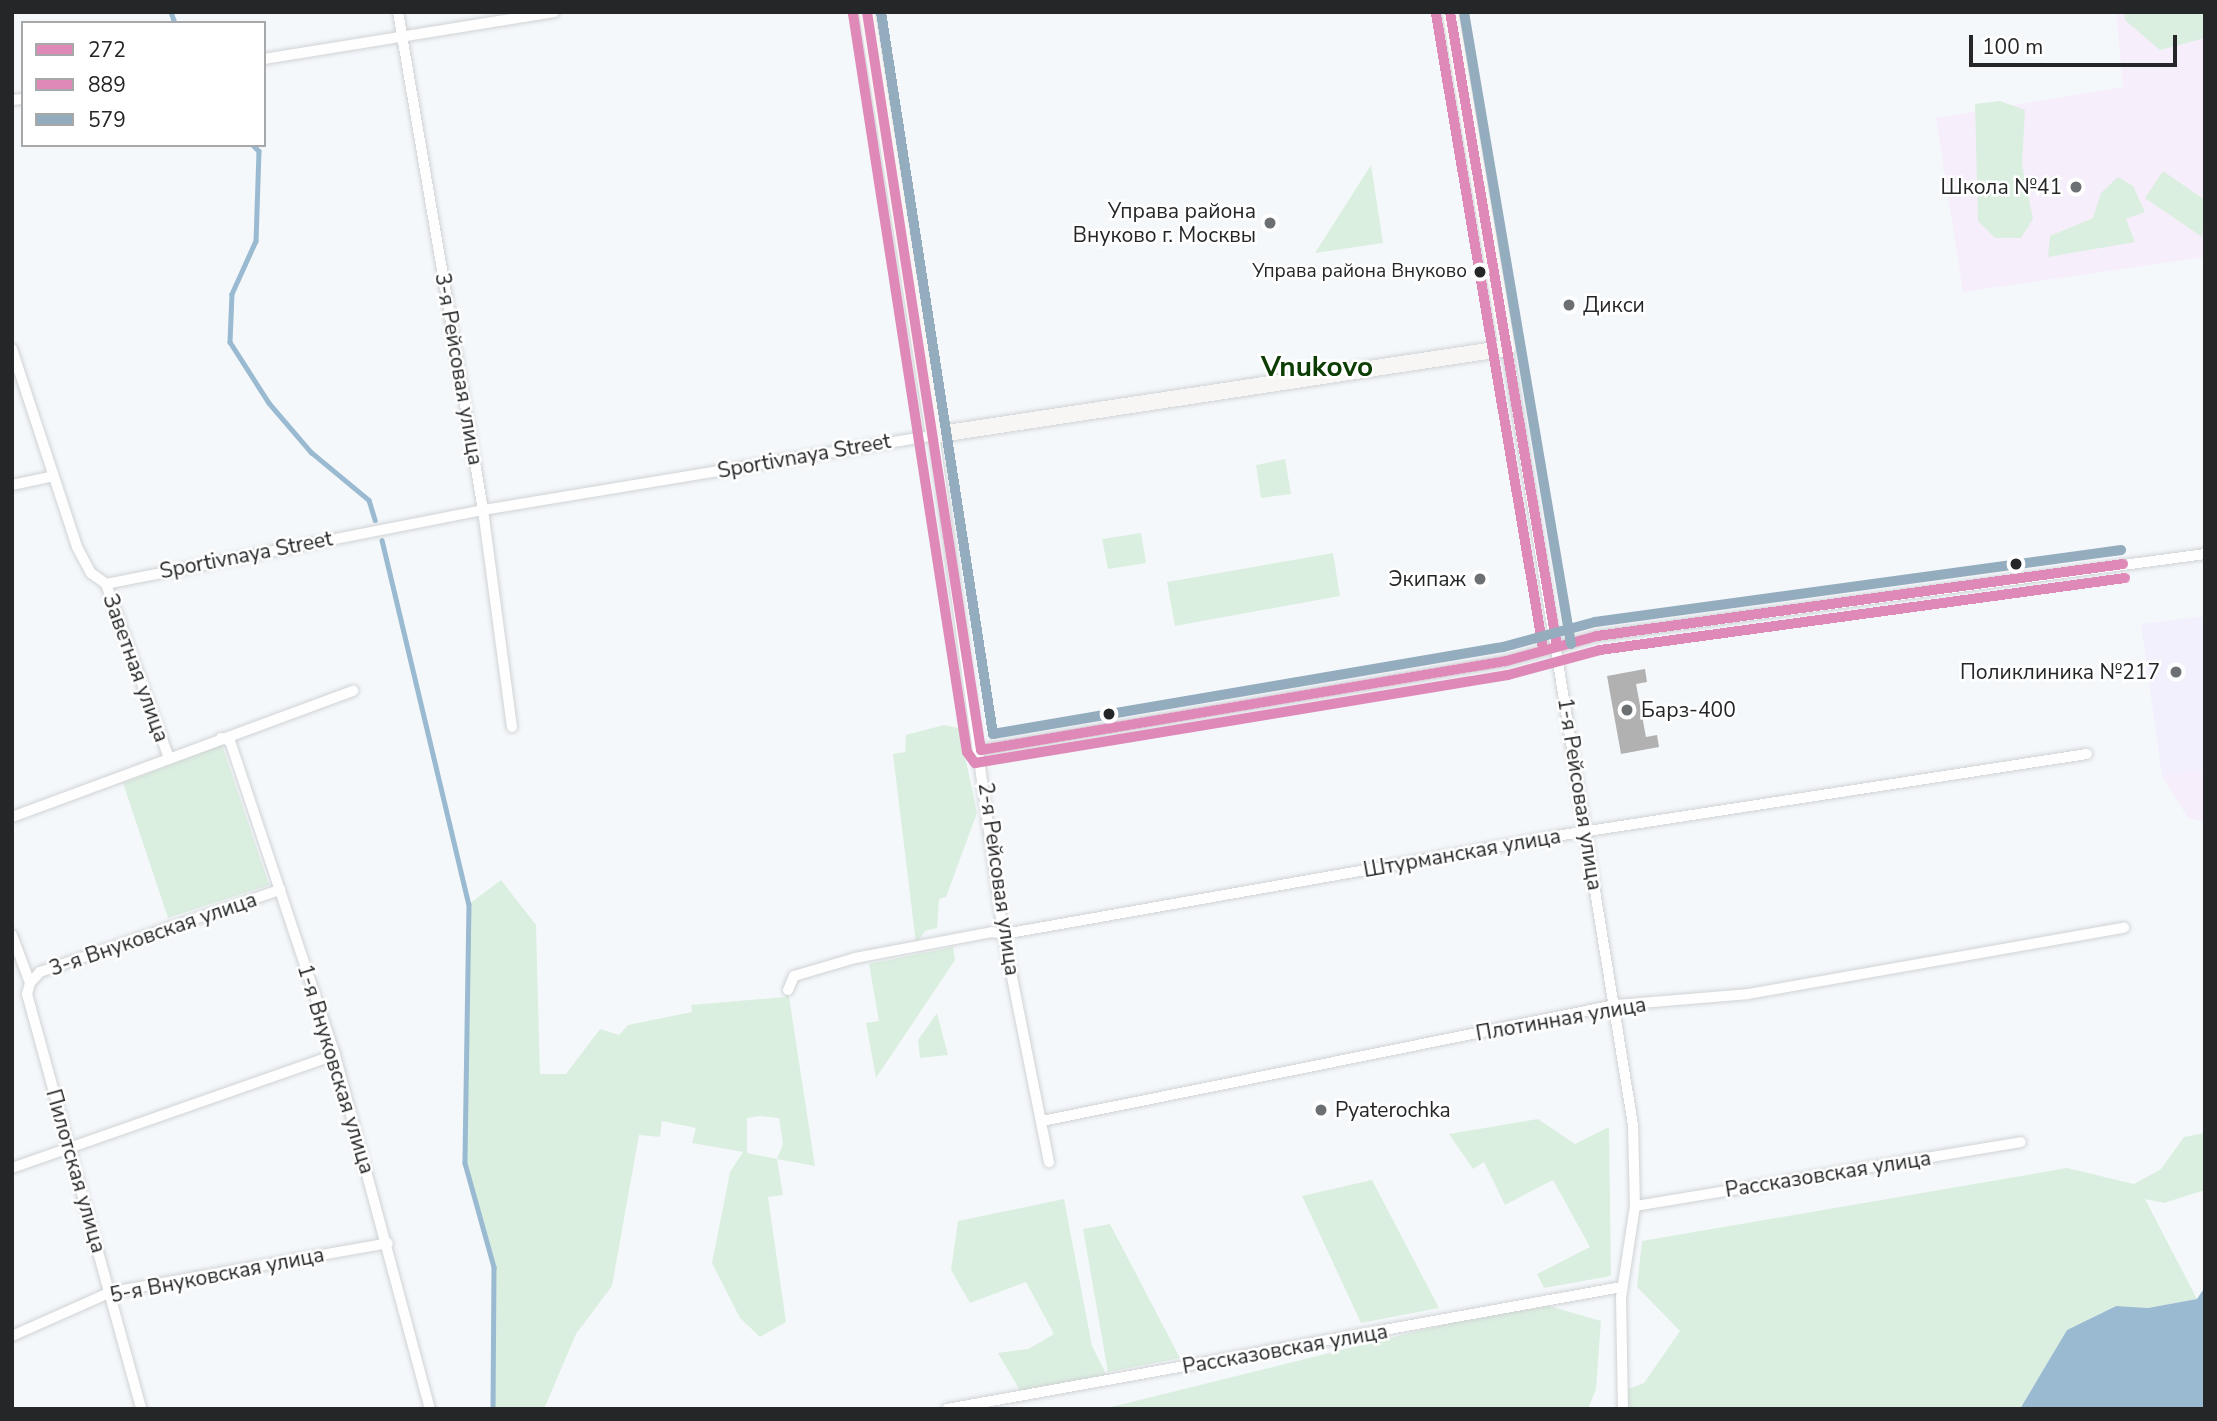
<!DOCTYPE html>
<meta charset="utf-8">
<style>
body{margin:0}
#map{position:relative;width:2217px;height:1421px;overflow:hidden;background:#f5f8fb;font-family:"Nunito Sans",sans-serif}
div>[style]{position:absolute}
.education>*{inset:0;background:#f6eefa}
.medical>*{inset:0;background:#f1f0fc}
.green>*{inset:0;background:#dbefe0}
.water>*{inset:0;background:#99bad0}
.stream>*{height:4.5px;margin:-2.25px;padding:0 2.25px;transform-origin:2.25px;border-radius:2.25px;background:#99bad0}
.building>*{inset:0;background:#b1b1b1}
.roads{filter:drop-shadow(0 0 2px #d0d3d5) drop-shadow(0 0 2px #d0d3d5)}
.street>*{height:10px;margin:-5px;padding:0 5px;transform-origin:5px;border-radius:5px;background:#fefefe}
.secondary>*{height:16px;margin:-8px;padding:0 8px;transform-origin:8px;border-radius:8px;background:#f7f6f4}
.bus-1>*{height:10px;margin:-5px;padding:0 5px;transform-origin:5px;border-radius:5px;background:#de89b8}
.bus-2>*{height:10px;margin:-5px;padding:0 5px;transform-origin:5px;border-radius:5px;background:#de89b8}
.bus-3>*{height:10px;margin:-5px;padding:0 5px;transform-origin:5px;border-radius:5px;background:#93acbe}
.dots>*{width:19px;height:19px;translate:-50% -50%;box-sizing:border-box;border:4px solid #fff;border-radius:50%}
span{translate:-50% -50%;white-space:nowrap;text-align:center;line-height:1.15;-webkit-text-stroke:5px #fff;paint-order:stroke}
.bus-label{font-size:19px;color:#242628}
.right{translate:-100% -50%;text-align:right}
.poi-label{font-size:21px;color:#242628}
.left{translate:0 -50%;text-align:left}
.street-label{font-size:21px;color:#242628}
.district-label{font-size:28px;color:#0c3e04;font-weight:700}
.frame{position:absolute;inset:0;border:14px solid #242628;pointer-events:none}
.legend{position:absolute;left:21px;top:21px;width:245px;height:126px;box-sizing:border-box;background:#fff;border:2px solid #a7a8a9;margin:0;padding:9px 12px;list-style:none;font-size:21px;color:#242628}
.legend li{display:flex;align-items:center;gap:14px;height:35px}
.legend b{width:35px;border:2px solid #a7a8a9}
.scale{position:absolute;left:1969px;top:35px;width:208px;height:32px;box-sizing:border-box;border:4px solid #242628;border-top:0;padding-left:9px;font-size:21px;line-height:24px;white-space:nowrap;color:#242628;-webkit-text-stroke:5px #fff;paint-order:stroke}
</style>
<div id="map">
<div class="education">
<i style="clip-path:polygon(2116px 12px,2205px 12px,2205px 257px,1963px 292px,1936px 118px,2123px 87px)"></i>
<i style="clip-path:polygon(2205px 768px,2205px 822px,2188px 818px,2162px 776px)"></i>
</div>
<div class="medical">
<i style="clip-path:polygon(2205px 616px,2205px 768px,2162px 776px,2141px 624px)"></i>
</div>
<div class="green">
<i style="clip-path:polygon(2124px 12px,2205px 12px,2205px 38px,2160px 50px,2125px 20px)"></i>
<i style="clip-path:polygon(2000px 101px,2025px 110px,2022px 165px,2033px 219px,2021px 238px,1995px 238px,1978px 221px,1975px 104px)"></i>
<i style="clip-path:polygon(1371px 165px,1383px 243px,1315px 253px)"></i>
<i style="clip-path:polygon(2163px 171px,2205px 200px,2202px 237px,2145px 198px)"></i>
<i style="clip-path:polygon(2118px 177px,2133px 186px,2145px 212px,2126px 219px,2135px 242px,2048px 257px,2050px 236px,2093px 218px,2101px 193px)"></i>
<i style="clip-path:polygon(1285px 459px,1291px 494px,1261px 498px,1256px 465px)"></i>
<i style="clip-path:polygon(1141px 533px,1146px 563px,1108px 569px,1102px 539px)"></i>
<i style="clip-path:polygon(1333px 553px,1340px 596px,1175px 626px,1167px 582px)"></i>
<i style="clip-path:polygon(944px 725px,959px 728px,977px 813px,946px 897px,939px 899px,937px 928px,925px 931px,916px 944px,893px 754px,905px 752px,906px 735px)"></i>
<i style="clip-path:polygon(222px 745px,269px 885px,168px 918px,123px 783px)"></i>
<i style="clip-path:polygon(evenodd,501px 880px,536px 925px,540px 1074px,566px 1074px,600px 1029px,619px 1035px,628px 1025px,692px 1012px,691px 1005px,785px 997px,788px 990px,815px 1166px,777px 1159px,783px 1195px,768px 1197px,786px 1322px,760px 1337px,740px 1318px,712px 1263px,730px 1172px,743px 1152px,692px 1143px,696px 1128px,662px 1121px,660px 1137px,639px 1135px,612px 1286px,576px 1334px,544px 1409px,494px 1409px,494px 1267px,465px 1163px,469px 904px,501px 880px,760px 1116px,779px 1118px,783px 1144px,777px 1159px,747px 1153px,747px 1118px,760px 1116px)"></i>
<i style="clip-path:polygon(953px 947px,955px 960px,876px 1078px,866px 1023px,879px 1021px,869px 964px)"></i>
<i style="clip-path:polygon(937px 1013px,948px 1055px,920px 1058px,918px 1040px)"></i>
<i style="clip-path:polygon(1538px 1119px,1575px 1144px,1609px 1127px,1611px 1276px,1544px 1288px,1537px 1274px,1590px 1247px,1553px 1180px,1505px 1205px,1484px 1162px,1473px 1169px,1449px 1134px)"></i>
<i style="clip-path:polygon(2205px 1133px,2205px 1190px,2164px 1203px,2145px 1199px,2197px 1299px,2148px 1308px,2115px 1306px,2067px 1330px,2020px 1409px,1626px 1409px,1623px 1391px,1644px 1383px,1680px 1331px,1637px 1287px,1642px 1241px,2067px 1168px,2134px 1184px,2161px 1169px,2184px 1137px)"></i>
<i style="clip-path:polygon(1372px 1180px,1439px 1308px,1361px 1323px,1302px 1196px)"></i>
<i style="clip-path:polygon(1064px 1199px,1092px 1346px,1109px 1380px,1022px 1394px,998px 1353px,1028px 1349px,1054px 1334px,1026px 1282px,970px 1303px,951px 1270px,958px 1221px)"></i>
<i style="clip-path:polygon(1110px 1224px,1180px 1358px,1108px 1372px,1083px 1229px)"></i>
<i style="clip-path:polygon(1535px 1302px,1601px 1321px,1596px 1389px,1588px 1409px,1103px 1409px)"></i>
</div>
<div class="water">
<i style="clip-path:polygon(2205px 1287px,2205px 1409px,2020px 1409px,2067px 1330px,2116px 1306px,2148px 1308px,2197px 1299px)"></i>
</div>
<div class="stream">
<i style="left:171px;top:12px;width:12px;rotate:70deg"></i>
<i style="left:253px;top:145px;width:8px;rotate:45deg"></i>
<i style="left:259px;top:151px;width:90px;rotate:91.9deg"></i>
<i style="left:256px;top:241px;width:58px;rotate:114.4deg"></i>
<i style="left:232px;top:294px;width:48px;rotate:92.4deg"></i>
<i style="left:230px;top:342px;width:72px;rotate:57.4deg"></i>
<i style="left:269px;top:403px;width:65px;rotate:49.4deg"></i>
<i style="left:311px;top:452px;width:75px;rotate:39.6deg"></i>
<i style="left:369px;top:500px;width:21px;rotate:73deg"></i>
<i style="left:382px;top:540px;width:374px;rotate:76.6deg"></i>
<i style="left:469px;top:904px;width:259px;rotate:90.9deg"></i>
<i style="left:465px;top:1163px;width:108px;rotate:74.4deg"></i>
<i style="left:494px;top:1267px;width:142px;rotate:90.4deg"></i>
</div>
<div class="building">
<i style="clip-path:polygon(1645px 669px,1647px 682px,1636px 684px,1646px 737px,1657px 735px,1659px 747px,1621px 754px,1607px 676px)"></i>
</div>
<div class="roads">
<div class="street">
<i style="left:398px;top:12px;width:505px;rotate:80.31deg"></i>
<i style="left:483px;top:510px;width:219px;rotate:82.4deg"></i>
<i style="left:264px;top:59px;width:294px;rotate:-9.2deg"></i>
<i style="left:12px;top:100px;width:11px;rotate:-5deg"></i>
<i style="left:1507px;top:348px;width:787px;rotate:80.79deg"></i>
<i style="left:1633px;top:1125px;width:81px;rotate:88.6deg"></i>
<i style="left:1635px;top:1206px;width:92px;rotate:98.7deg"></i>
<i style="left:1621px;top:1297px;width:112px;rotate:89deg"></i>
<i style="left:12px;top:349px;width:208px;rotate:71.8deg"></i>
<i style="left:77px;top:547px;width:30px;rotate:62deg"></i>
<i style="left:91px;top:573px;width:19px;rotate:36deg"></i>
<i style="left:106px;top:584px;width:182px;rotate:70.1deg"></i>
<i style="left:12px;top:485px;width:39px;rotate:-12deg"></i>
<i style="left:106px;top:584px;width:384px;rotate:-11.1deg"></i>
<i style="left:483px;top:510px;width:457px;rotate:-9.4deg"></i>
<i style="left:934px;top:435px;width:497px;rotate:82.1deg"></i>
<i style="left:1002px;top:927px;width:240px;rotate:78.7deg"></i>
<i style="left:221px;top:738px;width:9px;rotate:18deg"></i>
<i style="left:230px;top:741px;width:331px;rotate:71.5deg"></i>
<i style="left:335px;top:1055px;width:367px;rotate:75deg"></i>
<i style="left:981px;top:750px;width:532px;rotate:-9.62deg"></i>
<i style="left:1506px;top:661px;width:94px;rotate:-15.4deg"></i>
<i style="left:1597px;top:636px;width:614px;rotate:-7.68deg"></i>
<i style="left:12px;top:817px;width:364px;rotate:-20.3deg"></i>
<i style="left:12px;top:935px;width:51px;rotate:69.4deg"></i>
<i style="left:30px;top:983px;width:11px;rotate:105deg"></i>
<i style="left:27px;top:994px;width:430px;rotate:74.6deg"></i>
<i style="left:30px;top:983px;width:15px;rotate:-48deg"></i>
<i style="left:40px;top:972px;width:254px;rotate:-18.9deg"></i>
<i style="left:788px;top:990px;width:15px;rotate:-67deg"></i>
<i style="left:794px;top:976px;width:64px;rotate:-16.4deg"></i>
<i style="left:855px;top:958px;width:139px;rotate:-10.7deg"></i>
<i style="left:992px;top:932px;width:12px;rotate:9deg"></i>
<i style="left:1004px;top:934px;width:574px;rotate:-10.04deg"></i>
<i style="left:1569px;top:834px;width:524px;rotate:-8.78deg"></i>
<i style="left:1042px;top:1121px;width:585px;rotate:-11.44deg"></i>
<i style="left:1615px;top:1005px;width:133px;rotate:-4.7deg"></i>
<i style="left:1748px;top:994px;width:382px;rotate:-10deg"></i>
<i style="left:12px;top:1168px;width:342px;rotate:-19.3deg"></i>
<i style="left:1635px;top:1206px;width:391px;rotate:-9.4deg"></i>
<i style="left:12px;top:1336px;width:108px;rotate:-24deg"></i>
<i style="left:111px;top:1292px;width:281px;rotate:-10deg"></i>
<i style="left:947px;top:1409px;width:686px;rotate:-10.25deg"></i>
</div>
<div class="secondary">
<i style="left:867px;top:12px;width:428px;rotate:81deg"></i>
<i style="left:934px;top:435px;width:580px;rotate:-8.63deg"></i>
<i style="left:1507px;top:348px;width:341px;rotate:-99.6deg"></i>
</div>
</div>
<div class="bus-1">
<i style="left:867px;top:12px;width:747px;rotate:81.22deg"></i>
<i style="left:981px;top:750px;width:532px;rotate:-9.62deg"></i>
<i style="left:1506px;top:661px;width:94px;rotate:-15.4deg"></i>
<i style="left:1597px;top:636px;width:531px;rotate:-7.79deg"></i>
<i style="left:1450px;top:12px;width:643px;rotate:80.42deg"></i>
</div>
<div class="bus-2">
<i style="left:853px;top:14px;width:747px;rotate:81.22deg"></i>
<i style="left:967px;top:752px;width:14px;rotate:54deg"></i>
<i style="left:975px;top:763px;width:540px;rotate:-9.38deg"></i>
<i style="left:1508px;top:675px;width:95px;rotate:-15.2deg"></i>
<i style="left:1600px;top:650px;width:530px;rotate:-7.81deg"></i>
<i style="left:1436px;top:14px;width:643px;rotate:80.42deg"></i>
</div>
<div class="bus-3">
<i style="left:881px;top:12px;width:731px;rotate:81.18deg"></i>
<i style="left:993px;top:734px;width:517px;rotate:-9.68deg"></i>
<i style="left:1503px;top:647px;width:95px;rotate:-15.2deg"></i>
<i style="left:1595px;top:622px;width:531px;rotate:-7.79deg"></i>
<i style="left:1464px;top:12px;width:641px;rotate:80.39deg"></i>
</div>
<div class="dots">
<i style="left:2076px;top:187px;background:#6d7072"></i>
<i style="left:1270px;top:223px;background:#6d7072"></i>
<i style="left:1480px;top:272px;background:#242628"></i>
<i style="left:1569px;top:305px;background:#6d7072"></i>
<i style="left:2016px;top:564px;background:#242628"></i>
<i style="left:1480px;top:579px;background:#6d7072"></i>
<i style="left:2176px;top:672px;background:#6d7072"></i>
<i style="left:1627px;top:710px;background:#6d7072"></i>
<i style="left:1109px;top:714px;background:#242628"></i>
<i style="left:1321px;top:1110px;background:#6d7072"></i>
</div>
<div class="bus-label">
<span class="right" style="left:1467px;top:272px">Управа района Внуково</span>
</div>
<div class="poi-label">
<span class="right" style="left:2062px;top:187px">Школа №41</span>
<span class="right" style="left:1256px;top:223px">Управа района<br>Внуково г. Москвы</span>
<span class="left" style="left:1583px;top:305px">Дикси</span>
<span class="right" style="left:1466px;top:579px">Экипаж</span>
<span class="right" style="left:2160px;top:672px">Поликлиника №217</span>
<span class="left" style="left:1641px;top:710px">Барз-400</span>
<span class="left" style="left:1335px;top:1110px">Pyaterochka</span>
</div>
<div class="street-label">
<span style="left:459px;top:369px;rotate:80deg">3-я Рейсовая улица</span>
<span style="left:804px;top:456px;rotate:-10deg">Sportivnaya Street</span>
<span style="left:246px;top:555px;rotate:-11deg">Sportivnaya Street</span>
<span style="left:136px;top:668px;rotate:70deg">Заветная улица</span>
<span style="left:1580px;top:794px;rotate:81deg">1-я Рейсовая улица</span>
<span style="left:1462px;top:853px;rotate:-10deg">Штурманская улица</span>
<span style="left:999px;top:879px;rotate:82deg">2-я Рейсовая улица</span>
<span style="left:153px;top:934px;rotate:-19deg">3-я Внуковская улица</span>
<span style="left:1561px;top:1019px;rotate:-10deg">Плотинная улица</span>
<span style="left:336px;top:1069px;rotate:73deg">1-я Внуковская улица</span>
<span style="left:76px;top:1171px;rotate:74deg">Пилотская улица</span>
<span style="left:1828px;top:1174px;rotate:-9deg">Рассказовская улица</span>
<span style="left:217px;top:1275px;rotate:-11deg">5-я Внуковская улица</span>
<span style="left:1285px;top:1349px;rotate:-10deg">Рассказовская улица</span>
</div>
<div class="district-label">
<span style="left:1317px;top:367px">Vnukovo</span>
</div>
<div class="frame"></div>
<ul class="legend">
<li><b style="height:9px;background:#de89b8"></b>272</li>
<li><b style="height:9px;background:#de89b8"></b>889</li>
<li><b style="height:9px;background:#93acbe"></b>579</li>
</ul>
<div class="scale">100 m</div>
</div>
